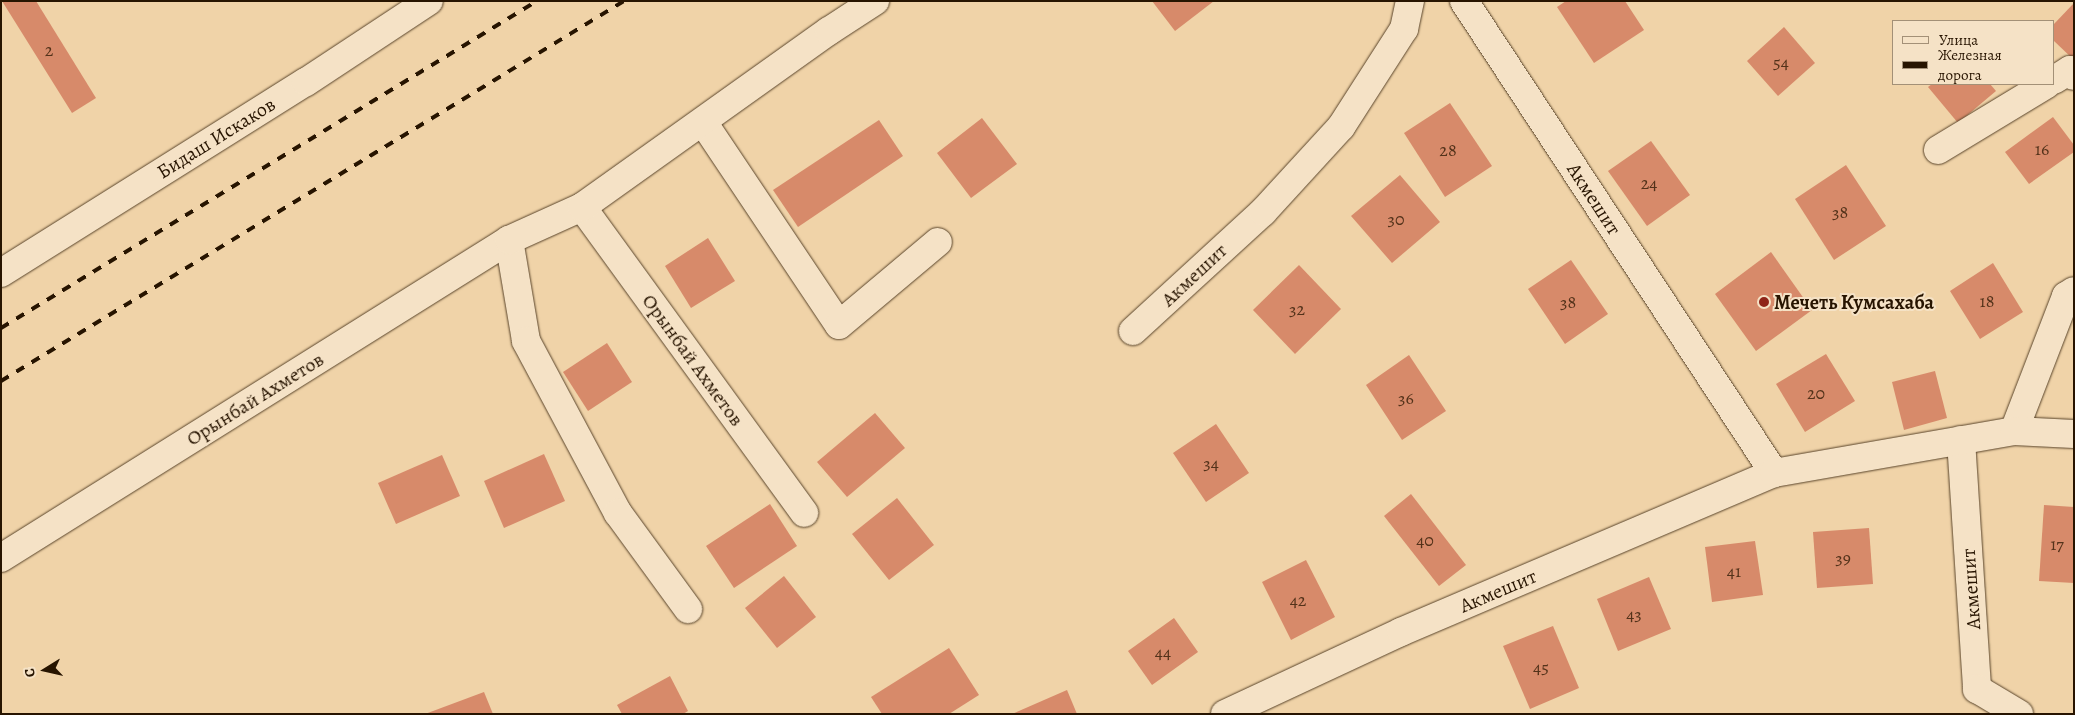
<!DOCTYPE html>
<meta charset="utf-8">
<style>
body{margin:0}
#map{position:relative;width:2075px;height:715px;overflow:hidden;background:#f0d3a8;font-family:Alegreya,serif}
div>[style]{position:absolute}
.building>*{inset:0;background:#d78a6a}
.roads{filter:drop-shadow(0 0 1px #59442a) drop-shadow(0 0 1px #59442a)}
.street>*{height:28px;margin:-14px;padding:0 14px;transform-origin:14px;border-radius:14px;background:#f5e2c6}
.rail>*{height:4px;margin-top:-2px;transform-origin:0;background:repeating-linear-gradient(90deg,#271400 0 9px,transparent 0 18px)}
.dots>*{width:14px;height:14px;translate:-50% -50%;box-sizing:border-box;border:2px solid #f5e2c6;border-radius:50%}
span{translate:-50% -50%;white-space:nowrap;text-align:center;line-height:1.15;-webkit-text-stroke:4px #f5e2c6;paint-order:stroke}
.number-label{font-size:18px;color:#53321a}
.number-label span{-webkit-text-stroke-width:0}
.street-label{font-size:20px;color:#271400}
.poi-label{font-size:20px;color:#271400;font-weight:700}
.left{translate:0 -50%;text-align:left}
.frame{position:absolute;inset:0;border:2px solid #271400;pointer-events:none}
.legend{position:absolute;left:1892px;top:20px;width:162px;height:65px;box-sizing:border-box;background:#f5e2c6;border:1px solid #a39077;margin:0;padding:6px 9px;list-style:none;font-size:15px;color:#271400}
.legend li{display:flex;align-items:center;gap:10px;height:25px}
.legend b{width:25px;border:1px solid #a39077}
.north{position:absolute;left:20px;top:645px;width:50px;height:50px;-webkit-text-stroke:4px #f5e2c6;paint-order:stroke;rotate:260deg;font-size:14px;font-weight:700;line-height:20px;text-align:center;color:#271400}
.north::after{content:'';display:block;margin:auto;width:18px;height:22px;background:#271400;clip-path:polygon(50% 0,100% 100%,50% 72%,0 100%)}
</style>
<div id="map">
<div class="building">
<i style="clip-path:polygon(2px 1px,36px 1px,96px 98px,72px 113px)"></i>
<i style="clip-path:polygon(1152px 1px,1214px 1px,1175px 31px)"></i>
<i style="clip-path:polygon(1566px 1px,1625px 1px,1644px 30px,1594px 63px,1557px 7px)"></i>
<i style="clip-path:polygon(2074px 3px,2074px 60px,2054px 41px,2054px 24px)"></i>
<i style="clip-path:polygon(1784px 27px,1815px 63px,1778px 96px,1747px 61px)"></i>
<i style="clip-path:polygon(1932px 84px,1990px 84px,1996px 91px,1958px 123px,1928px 87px)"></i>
<i style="clip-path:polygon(1450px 103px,1492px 166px,1445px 197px,1404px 133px)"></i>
<i style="clip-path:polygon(2053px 117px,2074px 145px,2074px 152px,2029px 184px,2005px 152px)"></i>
<i style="clip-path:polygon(982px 118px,1017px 164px,971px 198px,937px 153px)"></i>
<i style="clip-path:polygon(879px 120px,903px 156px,798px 227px,773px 190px)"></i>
<i style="clip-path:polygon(1651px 141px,1690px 195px,1647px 226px,1608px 171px)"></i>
<i style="clip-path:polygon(1846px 165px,1886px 226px,1834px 260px,1795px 199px)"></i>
<i style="clip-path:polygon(1400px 175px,1440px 222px,1392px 263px,1351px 216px)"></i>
<i style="clip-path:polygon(708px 238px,735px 281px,691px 308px,665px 266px)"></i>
<i style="clip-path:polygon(1771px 252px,1812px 310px,1756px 351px,1715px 294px)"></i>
<i style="clip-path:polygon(1571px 260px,1608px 314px,1565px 344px,1528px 289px)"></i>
<i style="clip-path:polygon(1993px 263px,2023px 312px,1980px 339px,1950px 291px)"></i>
<i style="clip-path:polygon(1299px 265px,1341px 309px,1295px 354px,1253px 310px)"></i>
<i style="clip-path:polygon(607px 343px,632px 382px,588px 411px,563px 372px)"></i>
<i style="clip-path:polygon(1826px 354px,1855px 401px,1805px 432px,1776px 384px)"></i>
<i style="clip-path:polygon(1409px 355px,1446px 411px,1402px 440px,1366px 385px)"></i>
<i style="clip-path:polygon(1935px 371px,1947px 418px,1904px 430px,1892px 382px)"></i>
<i style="clip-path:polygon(875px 413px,905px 448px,847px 497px,817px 462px)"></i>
<i style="clip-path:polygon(1216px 424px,1249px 473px,1206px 502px,1173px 453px)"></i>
<i style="clip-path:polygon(544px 454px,565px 501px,504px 528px,484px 481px)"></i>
<i style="clip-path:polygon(442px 455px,460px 496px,396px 524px,378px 483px)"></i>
<i style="clip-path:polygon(1411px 494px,1466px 565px,1439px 586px,1384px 516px)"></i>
<i style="clip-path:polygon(897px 498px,934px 545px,889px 580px,852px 534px)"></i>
<i style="clip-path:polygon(770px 504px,797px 546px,734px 588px,706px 546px)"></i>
<i style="clip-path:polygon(2044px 505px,2074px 507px,2074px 583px,2039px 581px)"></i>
<i style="clip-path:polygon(1869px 528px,1873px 584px,1817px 588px,1813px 532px)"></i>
<i style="clip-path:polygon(1755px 541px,1763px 595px,1712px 602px,1705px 547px)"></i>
<i style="clip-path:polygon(1306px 560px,1335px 617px,1291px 640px,1262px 582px)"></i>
<i style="clip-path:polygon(784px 576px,816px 617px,777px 648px,745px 608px)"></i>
<i style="clip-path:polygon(1649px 577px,1671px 629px,1618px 651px,1597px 599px)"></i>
<i style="clip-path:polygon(1174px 618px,1198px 652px,1152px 685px,1128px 651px)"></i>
<i style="clip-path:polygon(1553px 626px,1579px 688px,1530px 709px,1503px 646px)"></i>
<i style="clip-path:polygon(949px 648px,979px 695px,949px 714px,882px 714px,871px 697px)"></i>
<i style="clip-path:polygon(670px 676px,688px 711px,683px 714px,622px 714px,617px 705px)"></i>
<i style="clip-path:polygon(1067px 690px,1077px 714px,1012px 714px)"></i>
<i style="clip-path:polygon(484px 692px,493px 714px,425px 714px)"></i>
</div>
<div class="roads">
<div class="street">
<i style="left:1464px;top:1px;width:565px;rotate:56.7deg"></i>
<i style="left:2054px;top:80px;width:19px;rotate:-32deg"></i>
<i style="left:2070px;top:70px;width:7px;rotate:56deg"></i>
<i style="left:703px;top:122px;width:244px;rotate:56.2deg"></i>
<i style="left:839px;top:325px;width:129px;rotate:-40deg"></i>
<i style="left:1938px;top:150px;width:127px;rotate:-31.2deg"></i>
<i style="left:582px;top:207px;width:378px;rotate:54deg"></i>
<i style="left:509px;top:240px;width:102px;rotate:80.4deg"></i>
<i style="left:526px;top:341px;width:195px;rotate:61.9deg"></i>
<i style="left:618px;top:513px;width:119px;rotate:53.9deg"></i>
<i style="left:1px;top:273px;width:360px;rotate:-32.1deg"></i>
<i style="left:306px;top:82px;width:147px;rotate:-33.4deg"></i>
<i style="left:1133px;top:331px;width:176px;rotate:-42.5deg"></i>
<i style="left:1263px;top:212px;width:115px;rotate:-47.5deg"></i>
<i style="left:1341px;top:127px;width:117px;rotate:-57.3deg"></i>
<i style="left:1404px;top:29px;width:29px;rotate:-78deg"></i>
<i style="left:2014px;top:431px;width:145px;rotate:-68.9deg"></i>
<i style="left:2066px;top:296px;width:9px;rotate:-32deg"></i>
<i style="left:1961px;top:440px;width:250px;rotate:86.3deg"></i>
<i style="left:1977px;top:689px;width:49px;rotate:30.8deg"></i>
<i style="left:1px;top:558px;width:599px;rotate:-32.05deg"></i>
<i style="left:509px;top:240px;width:80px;rotate:-24.3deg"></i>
<i style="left:582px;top:207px;width:303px;rotate:-35.5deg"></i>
<i style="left:829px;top:31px;width:55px;rotate:-33.1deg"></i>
<i style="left:1225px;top:714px;width:194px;rotate:-25deg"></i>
<i style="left:1401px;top:632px;width:405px;rotate:-23.1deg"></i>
<i style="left:1774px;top:473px;width:244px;rotate:-9.9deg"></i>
<i style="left:2014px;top:431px;width:60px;rotate:2.9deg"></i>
</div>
</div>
<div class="rail">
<i style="left:1px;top:328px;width:628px;rotate:-31.39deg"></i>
<i style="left:1px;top:381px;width:730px;rotate:-31.38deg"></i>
</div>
<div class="dots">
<i style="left:1764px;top:302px;background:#8f2418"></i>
</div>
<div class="number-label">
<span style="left:49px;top:50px">2</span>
<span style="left:1781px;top:62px">54</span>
<span style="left:2042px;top:149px">16</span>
<span style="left:1448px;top:150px">28</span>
<span style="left:1649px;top:183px">24</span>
<span style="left:1840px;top:212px">38</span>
<span style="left:1396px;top:219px">30</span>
<span style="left:1987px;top:301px">18</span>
<span style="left:1568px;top:302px">38</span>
<span style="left:1297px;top:309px">32</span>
<span style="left:1816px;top:393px">20</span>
<span style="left:1406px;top:398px">36</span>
<span style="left:1211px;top:463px">34</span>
<span style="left:1425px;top:540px">40</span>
<span style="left:2057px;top:544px">17</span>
<span style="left:1843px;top:558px">39</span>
<span style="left:1734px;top:571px">41</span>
<span style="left:1298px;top:600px">42</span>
<span style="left:1634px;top:614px">43</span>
<span style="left:1163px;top:652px">44</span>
<span style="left:1541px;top:667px">45</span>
</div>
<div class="street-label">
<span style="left:216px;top:138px;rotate:-32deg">Бидаш Искаков</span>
<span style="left:1594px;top:199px;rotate:57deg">Акмешит</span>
<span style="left:1194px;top:275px;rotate:-43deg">Акмешит</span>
<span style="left:693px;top:360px;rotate:54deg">Орынбай Ахметов</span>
<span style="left:255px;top:399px;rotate:-32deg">Орынбай Ахметов</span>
<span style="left:1971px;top:589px;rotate:-94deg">Акмешит</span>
<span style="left:1498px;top:591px;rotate:-23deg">Акмешит</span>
</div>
<div class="poi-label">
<span class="left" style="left:1774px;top:302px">Мечеть Кумсахаба</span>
</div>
<div class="frame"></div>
<ul class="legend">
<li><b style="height:6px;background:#f5e2c6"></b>Улица</li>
<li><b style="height:6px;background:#271400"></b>Железная дорога</li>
</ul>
<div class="north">С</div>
</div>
